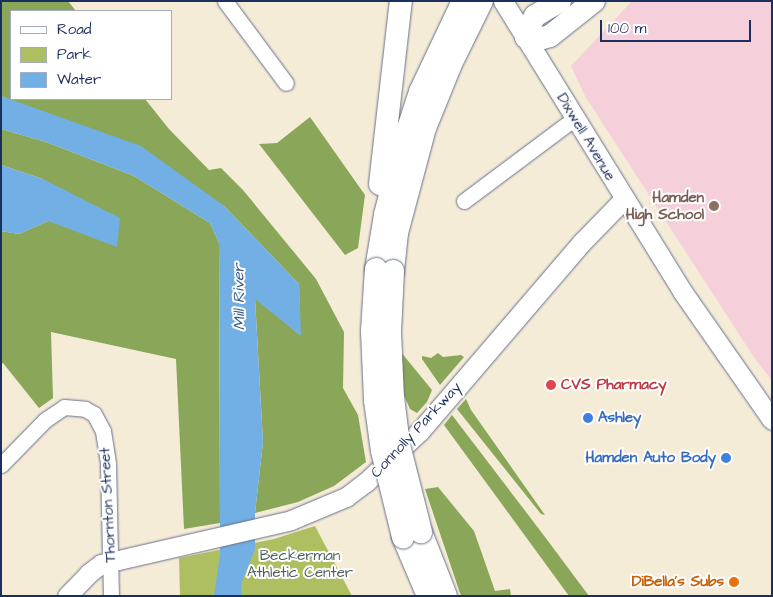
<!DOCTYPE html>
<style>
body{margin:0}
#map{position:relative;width:773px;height:597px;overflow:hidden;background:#f5ecd8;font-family:"Architects Daughter",sans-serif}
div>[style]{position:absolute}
.built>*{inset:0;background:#f5cfda}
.green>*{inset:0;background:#aebf62}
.forest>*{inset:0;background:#8aa658}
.water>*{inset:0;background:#72afe4}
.roads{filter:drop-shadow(0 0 1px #677189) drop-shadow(0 0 1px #677189)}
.minor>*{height:15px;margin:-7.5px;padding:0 7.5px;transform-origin:7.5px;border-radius:7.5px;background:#fff}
.major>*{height:19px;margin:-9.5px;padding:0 9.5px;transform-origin:9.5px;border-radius:9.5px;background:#fff}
.highway>*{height:22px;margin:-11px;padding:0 11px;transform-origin:11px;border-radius:11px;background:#fff}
.bridges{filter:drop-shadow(0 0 1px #677189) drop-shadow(0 0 1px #677189)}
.highway-bridge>*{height:22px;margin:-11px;padding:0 11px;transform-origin:11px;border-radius:11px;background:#fff}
.dots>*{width:14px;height:14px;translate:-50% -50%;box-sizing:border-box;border:2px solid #fff;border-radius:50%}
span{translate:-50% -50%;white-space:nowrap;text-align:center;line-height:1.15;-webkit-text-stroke:4px #fff;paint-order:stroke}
.street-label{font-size:15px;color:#1b2f5e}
.education-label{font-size:15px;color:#785e54;font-weight:700}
.right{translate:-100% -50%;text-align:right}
.health-label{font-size:15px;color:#be3a42;font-weight:700}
.left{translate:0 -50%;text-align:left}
.shop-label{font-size:15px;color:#366cbe;font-weight:700}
.park-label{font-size:15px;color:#4e615f}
.food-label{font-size:15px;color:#c56008;font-weight:700}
.water-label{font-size:16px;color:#395c8d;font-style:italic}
.frame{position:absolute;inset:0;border:2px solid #1b2f5e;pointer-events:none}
.legend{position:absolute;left:10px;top:10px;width:162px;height:90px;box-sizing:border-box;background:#fff;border:1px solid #a4acbf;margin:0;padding:6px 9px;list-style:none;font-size:15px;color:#1b2f5e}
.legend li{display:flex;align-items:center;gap:10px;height:25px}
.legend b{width:25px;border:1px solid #a4acbf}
.scale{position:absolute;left:600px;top:20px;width:151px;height:22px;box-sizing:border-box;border:2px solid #1b2f5e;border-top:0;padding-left:6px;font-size:15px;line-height:18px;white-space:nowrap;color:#1b2f5e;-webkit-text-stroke:4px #fff;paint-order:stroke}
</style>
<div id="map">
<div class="built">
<i style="clip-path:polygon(632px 1px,772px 1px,772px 381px,753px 356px,585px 96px,571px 66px)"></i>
</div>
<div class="green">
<i style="clip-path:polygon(315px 526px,352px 596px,180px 596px,179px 558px,274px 539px)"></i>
</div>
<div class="forest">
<i style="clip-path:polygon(1px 1px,68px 1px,76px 11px,11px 11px,11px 99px,145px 99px,169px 129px,209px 170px,221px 168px,243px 190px,316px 279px,344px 332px,343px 388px,358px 415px,366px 462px,334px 486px,298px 502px,255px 513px,263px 442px,255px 298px,300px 335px,299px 284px,224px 206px,27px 106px,1px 96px)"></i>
<i style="clip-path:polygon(310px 117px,365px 195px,358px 248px,345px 255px,259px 144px,277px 143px)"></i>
<i style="clip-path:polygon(1px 129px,46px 142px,134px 176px,210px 223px,219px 243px,220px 523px,184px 529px,176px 359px,51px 332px,53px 398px,39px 408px,3px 363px,1px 364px,1px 231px,19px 234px,48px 221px,43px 179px,1px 165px)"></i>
<i style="clip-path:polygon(400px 351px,432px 390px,427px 402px,417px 413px,410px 409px,403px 393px)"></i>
<i style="clip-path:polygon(438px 353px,443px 357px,461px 355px,464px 357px,440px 385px,422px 359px,422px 356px,431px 358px)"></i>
<i style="clip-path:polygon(466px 399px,471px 410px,545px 515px,541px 514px,457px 409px)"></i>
<i style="clip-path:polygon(452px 415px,542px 533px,589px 596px,569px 596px,444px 425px)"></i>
<i style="clip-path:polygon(438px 487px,474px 531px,495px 591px,510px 589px,511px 596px,461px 596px,425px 489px)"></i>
</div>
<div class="water">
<i style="clip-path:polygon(1px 96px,141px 146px,224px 206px,299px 284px,301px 336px,255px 299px,263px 442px,255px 513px,255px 549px,241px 584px,242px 596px,214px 596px,220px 554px,220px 523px,219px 243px,210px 223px,134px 176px,46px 142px,1px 129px)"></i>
<i style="clip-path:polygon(1px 165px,43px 179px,120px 218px,117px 247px,48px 221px,19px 234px,1px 231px)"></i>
</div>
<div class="roads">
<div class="minor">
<i style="left:225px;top:1px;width:102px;rotate:53.4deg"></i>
<i style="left:464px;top:201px;width:139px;rotate:-36.8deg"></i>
<i style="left:1px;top:465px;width:63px;rotate:-45.6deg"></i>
<i style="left:45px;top:420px;width:23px;rotate:-34deg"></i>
<i style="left:64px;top:407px;width:21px;rotate:5deg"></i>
<i style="left:85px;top:409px;width:10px;rotate:29deg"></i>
<i style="left:94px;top:414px;width:19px;rotate:62deg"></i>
<i style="left:103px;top:431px;width:33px;rotate:81deg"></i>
<i style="left:108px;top:464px;width:132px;rotate:88.7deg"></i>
</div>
<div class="major">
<i style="left:503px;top:1px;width:341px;rotate:58.3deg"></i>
<i style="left:682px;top:291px;width:157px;rotate:55.1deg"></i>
<i style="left:67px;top:596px;width:32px;rotate:-46deg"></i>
<i style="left:89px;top:573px;width:15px;rotate:-37deg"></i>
<i style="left:101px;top:564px;width:195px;rotate:-13deg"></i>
<i style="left:291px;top:520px;width:60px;rotate:-22.7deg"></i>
<i style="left:346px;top:497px;width:25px;rotate:-37deg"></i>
<i style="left:366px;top:482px;width:74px;rotate:-43.4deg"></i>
<i style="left:420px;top:431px;width:249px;rotate:-49.4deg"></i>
<i style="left:582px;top:242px;width:60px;rotate:-45.7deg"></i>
</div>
<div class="highway">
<i style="left:560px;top:1px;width:29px;rotate:149deg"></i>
<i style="left:535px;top:16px;width:10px;rotate:119deg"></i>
<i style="left:530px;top:25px;width:13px;rotate:108deg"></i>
<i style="left:526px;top:37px;width:13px;rotate:9deg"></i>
<i style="left:539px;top:39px;width:11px;rotate:-15deg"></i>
<i style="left:550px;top:36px;width:56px;rotate:-38.5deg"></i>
<i style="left:380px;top:184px;width:184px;rotate:-83.5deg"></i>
<i style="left:376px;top:269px;width:55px;rotate:-80.5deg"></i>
<i style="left:385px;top:215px;width:70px;rotate:-76deg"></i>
<i style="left:402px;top:147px;width:58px;rotate:-71.9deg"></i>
<i style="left:420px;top:92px;width:101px;rotate:-64.7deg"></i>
<i style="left:393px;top:271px;width:38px;rotate:-84deg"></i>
<i style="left:397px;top:233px;width:109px;rotate:-75.1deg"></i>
<i style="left:425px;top:128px;width:69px;rotate:-67.9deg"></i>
<i style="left:451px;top:64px;width:70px;rotate:-63.8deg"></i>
<i style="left:421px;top:532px;width:69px;rotate:68.7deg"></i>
<i style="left:403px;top:537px;width:64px;rotate:67deg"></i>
</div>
</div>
<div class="bridges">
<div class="highway-bridge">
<i style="left:376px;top:269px;width:62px;rotate:93.7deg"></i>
<i style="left:372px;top:331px;width:69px;rotate:87.5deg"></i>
<i style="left:375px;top:400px;width:51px;rotate:82.2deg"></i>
<i style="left:382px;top:451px;width:89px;rotate:76.3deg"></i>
<i style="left:393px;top:271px;width:61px;rotate:92.8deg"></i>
<i style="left:390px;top:332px;width:65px;rotate:87.4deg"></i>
<i style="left:393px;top:397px;width:48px;rotate:82.9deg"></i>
<i style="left:399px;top:445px;width:90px;rotate:75.8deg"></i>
</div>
</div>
<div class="dots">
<i style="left:714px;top:206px;background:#8d6e63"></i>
<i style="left:551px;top:385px;background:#e0444e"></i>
<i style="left:588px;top:418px;background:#3f7fe0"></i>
<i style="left:726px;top:458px;background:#3f7fe0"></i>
<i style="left:734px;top:582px;background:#e8710a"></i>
</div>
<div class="street-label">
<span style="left:586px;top:137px;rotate:59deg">Dixwell Avenue</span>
<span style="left:416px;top:430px;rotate:-47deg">Connolly Parkway</span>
<span style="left:108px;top:505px;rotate:-93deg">Thornton Street</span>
</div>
<div class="education-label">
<span class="right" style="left:704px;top:206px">Hamden<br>High School</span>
</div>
<div class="health-label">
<span class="left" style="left:561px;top:385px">CVS Pharmacy</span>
</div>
<div class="shop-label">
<span class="left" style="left:598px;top:418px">Ashley</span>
<span class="right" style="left:716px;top:458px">Hamden Auto Body</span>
</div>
<div class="park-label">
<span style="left:300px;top:564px">Beckerman<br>Athletic Center</span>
</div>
<div class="food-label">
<span class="right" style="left:724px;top:582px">DiBella's Subs</span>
</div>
<div class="water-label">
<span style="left:239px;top:297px;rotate:-91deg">Mill River</span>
</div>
<div class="frame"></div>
<ul class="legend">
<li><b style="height:6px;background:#fff"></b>Road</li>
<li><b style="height:14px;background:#aebf62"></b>Park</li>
<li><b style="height:14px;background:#72afe4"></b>Water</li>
</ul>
<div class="scale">100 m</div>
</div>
